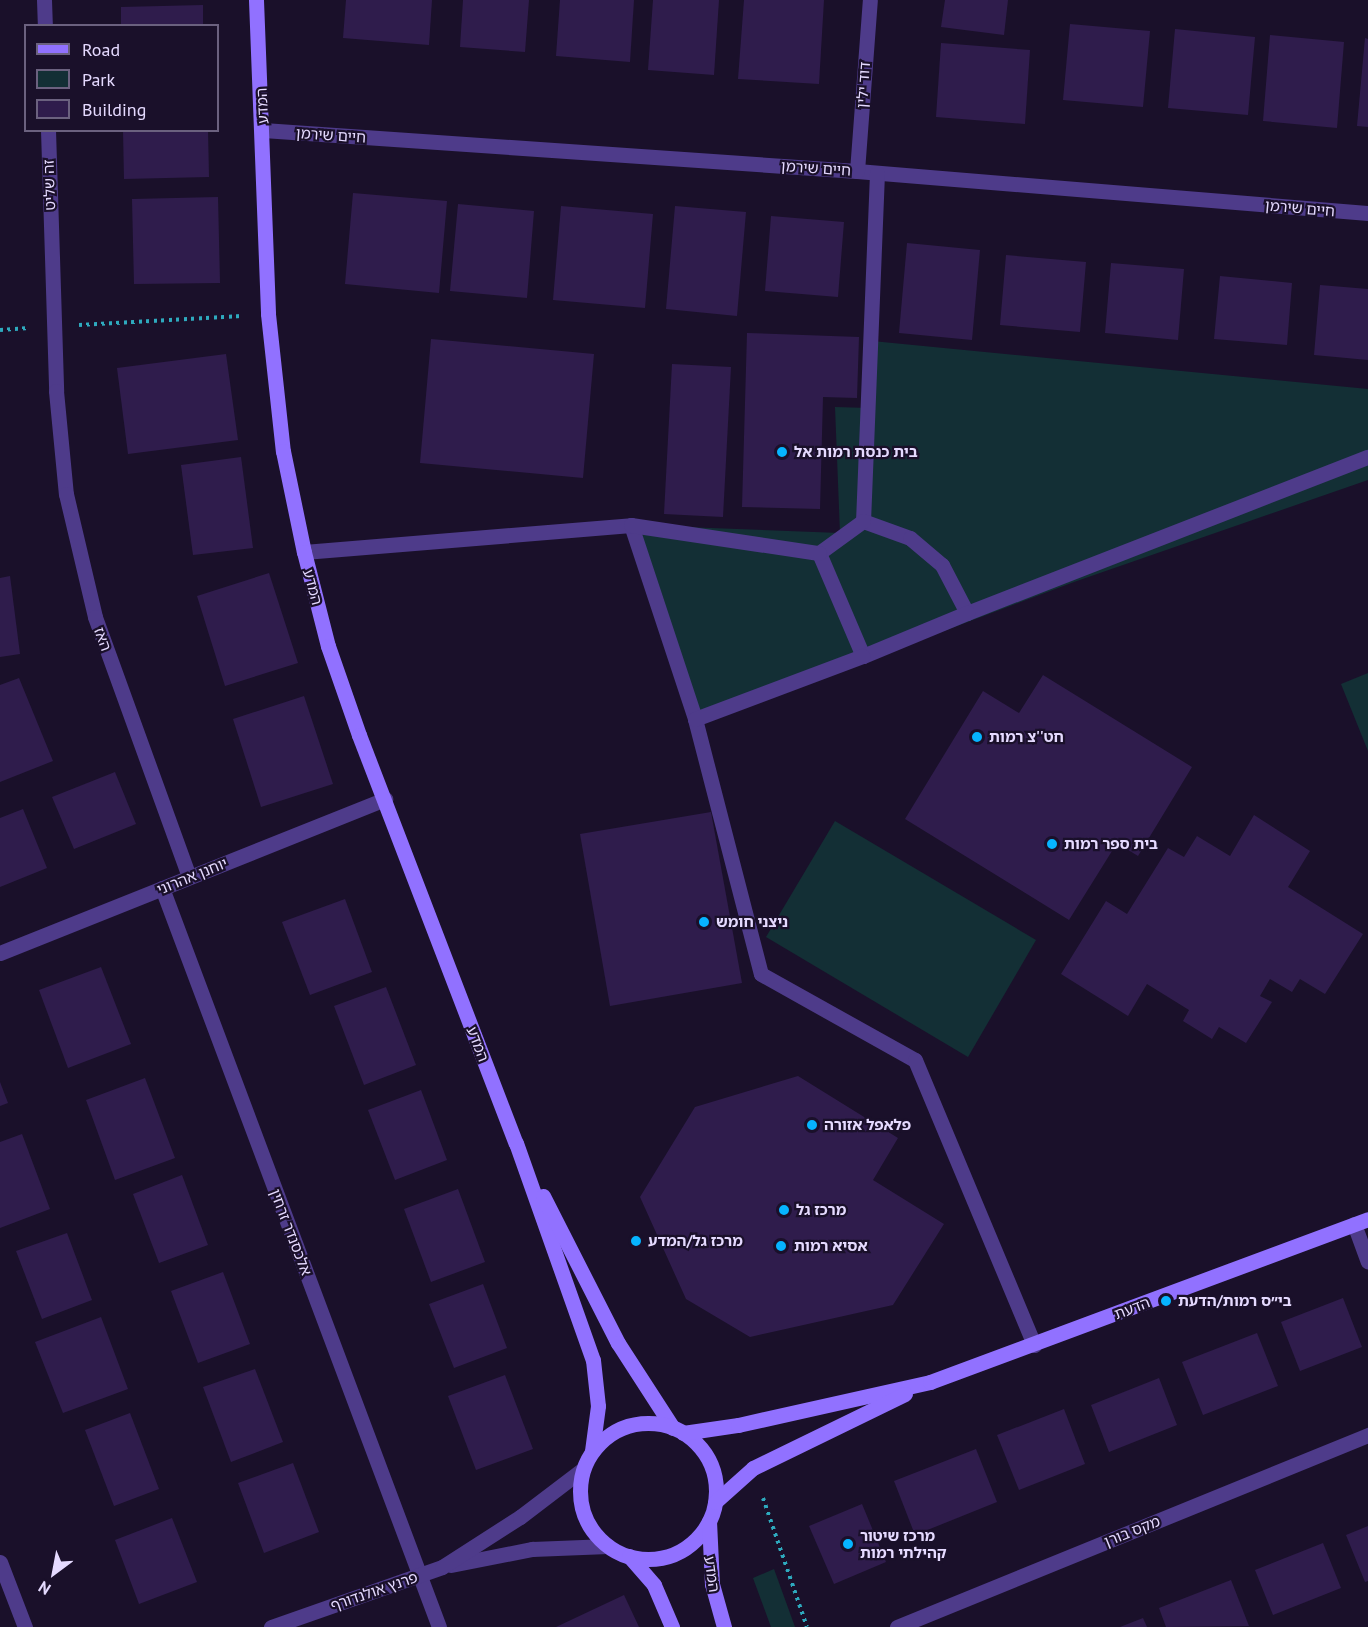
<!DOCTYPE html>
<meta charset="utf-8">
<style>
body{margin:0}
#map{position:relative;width:1368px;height:1627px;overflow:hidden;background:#1a102a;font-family:"PT Sans","Noto Sans Hebrew",sans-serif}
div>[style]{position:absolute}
.green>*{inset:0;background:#132f35}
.building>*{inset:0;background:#2f1c4c}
.path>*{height:4px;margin-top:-2px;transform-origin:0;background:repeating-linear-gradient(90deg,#2eaabe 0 3px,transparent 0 7.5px)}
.street>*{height:15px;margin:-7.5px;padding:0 7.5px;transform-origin:7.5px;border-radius:7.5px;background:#4e3b8a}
.secondary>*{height:15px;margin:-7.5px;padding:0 7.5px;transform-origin:7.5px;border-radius:7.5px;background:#9171ff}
.secondary>.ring{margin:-7.5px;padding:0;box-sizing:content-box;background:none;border:15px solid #9171ff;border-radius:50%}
.dots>*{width:16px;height:16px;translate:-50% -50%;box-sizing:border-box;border:3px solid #1a102a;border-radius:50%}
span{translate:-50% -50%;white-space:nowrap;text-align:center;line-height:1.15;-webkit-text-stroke:4.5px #1a102a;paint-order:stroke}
.street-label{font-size:15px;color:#e5daff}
.poi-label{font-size:15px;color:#e5daff;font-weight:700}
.left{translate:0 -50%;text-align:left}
.legend{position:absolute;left:24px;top:24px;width:195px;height:108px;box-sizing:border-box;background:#1a102a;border:2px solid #6b617f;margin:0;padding:8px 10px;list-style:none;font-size:18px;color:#e5daff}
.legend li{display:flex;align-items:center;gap:12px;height:30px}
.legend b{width:30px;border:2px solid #6b617f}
.north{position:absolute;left:24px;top:1543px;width:60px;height:60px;-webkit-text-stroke:4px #1a102a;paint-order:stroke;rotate:212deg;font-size:16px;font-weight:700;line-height:24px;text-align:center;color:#e5daff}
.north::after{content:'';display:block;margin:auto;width:21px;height:27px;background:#e5daff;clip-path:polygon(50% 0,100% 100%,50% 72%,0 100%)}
</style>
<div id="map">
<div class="green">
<i style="clip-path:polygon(872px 341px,1368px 389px,1368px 480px,1074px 582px,700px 723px,631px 525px,840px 533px,835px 407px,869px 408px)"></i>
<i style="clip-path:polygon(1368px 673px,1368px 751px,1341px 684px)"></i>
<i style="clip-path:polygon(835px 821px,1036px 940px,968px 1057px,766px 937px)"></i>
<i style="clip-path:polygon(774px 1569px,795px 1627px,771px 1627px,753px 1578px)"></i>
</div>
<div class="building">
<i style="clip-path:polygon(346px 0,432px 0,429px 45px,343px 38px)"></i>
<i style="clip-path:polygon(463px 0,529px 0,525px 52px,460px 47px)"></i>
<i style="clip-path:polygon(560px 0,634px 0,630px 62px,556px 56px)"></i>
<i style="clip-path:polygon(653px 0,719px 0,714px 75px,648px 70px)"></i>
<i style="clip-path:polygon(744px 0,824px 0,819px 84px,738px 79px)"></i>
<i style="clip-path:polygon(945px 0,1008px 0,1004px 35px,941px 27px)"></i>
<i style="clip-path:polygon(203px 5px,203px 26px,121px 26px,121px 7px)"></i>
<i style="clip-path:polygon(1070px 24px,1150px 31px,1143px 107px,1063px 100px)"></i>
<i style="clip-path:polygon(1175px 29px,1255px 37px,1248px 115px,1168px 108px)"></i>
<i style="clip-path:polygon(1270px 35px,1344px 42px,1337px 128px,1263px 121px)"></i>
<i style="clip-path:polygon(1365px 38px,1368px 39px,1368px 127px,1357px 126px)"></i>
<i style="clip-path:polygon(941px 43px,1030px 50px,1025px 124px,936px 117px)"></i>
<i style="clip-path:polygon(123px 130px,208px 130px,209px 177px,124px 179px)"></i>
<i style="clip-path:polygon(353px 193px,447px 201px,439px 293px,345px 284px)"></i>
<i style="clip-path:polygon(218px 197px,220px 283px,134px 284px,132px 199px)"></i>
<i style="clip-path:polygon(458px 204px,534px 211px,527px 298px,450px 291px)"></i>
<i style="clip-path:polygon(561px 206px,653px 214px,645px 308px,553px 300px)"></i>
<i style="clip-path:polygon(675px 206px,746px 212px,737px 316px,666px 309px)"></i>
<i style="clip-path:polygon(771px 216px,844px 222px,838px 297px,765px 291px)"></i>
<i style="clip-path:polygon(907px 243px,980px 250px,972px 340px,899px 333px)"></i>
<i style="clip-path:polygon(1006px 255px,1086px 262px,1080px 332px,1000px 325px)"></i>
<i style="clip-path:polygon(1111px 263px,1184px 269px,1178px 340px,1105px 333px)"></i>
<i style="clip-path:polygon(1220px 276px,1292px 283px,1287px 345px,1214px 339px)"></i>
<i style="clip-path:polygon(1320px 285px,1368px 289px,1368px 360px,1314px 355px)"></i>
<i style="clip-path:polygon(747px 333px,859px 337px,857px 398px,823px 397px,820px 509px,742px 507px)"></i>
<i style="clip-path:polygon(431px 339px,594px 354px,583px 478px,420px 463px)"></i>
<i style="clip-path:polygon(226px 354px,238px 440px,128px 454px,117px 368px)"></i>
<i style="clip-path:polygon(672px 364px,731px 367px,723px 517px,664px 514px)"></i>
<i style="clip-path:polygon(241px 457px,253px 548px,193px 555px,181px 465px)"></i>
<i style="clip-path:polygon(269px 573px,298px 663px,225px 686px,197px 596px)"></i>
<i style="clip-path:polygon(10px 576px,20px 654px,0 657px,0 578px)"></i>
<i style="clip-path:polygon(1043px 675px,1192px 767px,1138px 856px,1117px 843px,1069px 920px,905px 819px,983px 691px,1019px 713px)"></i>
<i style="clip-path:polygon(19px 678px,53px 761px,0 782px,0 685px)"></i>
<i style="clip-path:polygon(304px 696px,333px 784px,261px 807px,233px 719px)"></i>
<i style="clip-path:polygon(115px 772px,136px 824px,74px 849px,52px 797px)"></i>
<i style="clip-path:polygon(23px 809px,47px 868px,0 887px,0 818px)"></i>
<i style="clip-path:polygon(711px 812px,742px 983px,610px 1006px,580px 834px)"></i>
<i style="clip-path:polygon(1254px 815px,1310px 851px,1288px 887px,1363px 934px,1325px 994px,1300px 979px,1292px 992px,1270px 979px,1260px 996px,1272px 1002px,1246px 1043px,1219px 1027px,1212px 1039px,1183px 1021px,1189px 1010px,1147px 984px,1128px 1016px,1061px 974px,1106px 901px,1127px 914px,1168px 848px,1184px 857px,1197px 836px,1230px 856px)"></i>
<i style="clip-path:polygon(345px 899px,372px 972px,310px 995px,282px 922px)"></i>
<i style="clip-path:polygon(101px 967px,131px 1044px,68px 1068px,39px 990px)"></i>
<i style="clip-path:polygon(386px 987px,416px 1065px,364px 1085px,334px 1006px)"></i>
<i style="clip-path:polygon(798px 1076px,898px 1138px,873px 1180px,944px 1224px,893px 1305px,750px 1337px,686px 1299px,640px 1197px,695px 1107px)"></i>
<i style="clip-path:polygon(145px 1078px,175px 1158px,115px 1180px,86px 1100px)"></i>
<i style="clip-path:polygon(0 1082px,8px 1103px,0 1106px)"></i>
<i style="clip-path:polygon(421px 1090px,447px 1160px,395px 1180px,368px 1110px)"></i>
<i style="clip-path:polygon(22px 1134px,50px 1209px,0 1228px,0 1142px)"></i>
<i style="clip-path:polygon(182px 1175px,208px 1245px,159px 1263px,133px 1194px)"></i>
<i style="clip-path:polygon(458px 1189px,485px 1262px,431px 1282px,404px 1209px)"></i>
<i style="clip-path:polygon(67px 1233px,92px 1300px,42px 1319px,16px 1251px)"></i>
<i style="clip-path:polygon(223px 1272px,250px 1344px,198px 1363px,171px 1291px)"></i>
<i style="clip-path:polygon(483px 1284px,507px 1348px,454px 1368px,429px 1304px)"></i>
<i style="clip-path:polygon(1343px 1298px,1362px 1347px,1300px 1371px,1281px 1322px)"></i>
<i style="clip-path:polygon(101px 1317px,128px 1389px,63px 1413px,35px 1342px)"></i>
<i style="clip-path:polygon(1257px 1333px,1278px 1386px,1203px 1415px,1182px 1362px)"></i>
<i style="clip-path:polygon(255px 1369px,283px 1442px,231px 1462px,203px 1387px)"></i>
<i style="clip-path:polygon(505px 1375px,533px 1449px,476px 1470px,448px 1396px)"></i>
<i style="clip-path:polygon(1159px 1378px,1177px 1425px,1109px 1452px,1091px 1405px)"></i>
<i style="clip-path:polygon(1064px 1409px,1085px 1464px,1019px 1490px,997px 1435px)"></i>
<i style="clip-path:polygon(130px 1413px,159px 1489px,114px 1506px,85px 1430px)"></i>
<i style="clip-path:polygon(976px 1449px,997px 1502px,915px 1535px,894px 1481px)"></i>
<i style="clip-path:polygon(293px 1463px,319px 1532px,264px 1553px,238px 1483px)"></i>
<i style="clip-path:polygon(862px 1504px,886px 1562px,834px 1584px,809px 1526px)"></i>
<i style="clip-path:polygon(172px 1518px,197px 1582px,139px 1604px,115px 1540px)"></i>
<i style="clip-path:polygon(1368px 1526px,1368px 1581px,1365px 1582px,1346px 1535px)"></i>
<i style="clip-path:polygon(1323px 1543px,1341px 1588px,1273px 1615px,1255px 1570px)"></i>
<i style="clip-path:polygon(1231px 1580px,1249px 1626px,1166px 1627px,1159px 1608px)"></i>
<i style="clip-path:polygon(624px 1595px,639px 1627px,556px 1627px)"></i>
<i style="clip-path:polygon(1143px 1618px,1147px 1627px,1120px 1627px)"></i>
</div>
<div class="path">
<i style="left:79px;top:325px;width:163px;rotate:-3.2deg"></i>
<i style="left:0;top:330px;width:29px;rotate:-4deg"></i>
<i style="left:763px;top:1498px;width:136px;rotate:71.2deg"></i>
</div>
<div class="street">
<i style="left:44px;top:0;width:26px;rotate:88deg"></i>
<i style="left:48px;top:130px;width:261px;rotate:88.2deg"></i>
<i style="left:56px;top:391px;width:103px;rotate:84.5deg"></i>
<i style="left:66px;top:494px;width:126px;rotate:76.7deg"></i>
<i style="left:95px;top:617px;width:276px;rotate:70.1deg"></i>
<i style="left:263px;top:130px;width:595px;rotate:3.95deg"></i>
<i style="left:857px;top:171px;width:513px;rotate:4.7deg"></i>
<i style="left:857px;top:171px;width:171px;rotate:-85.7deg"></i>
<i style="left:877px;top:173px;width:348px;rotate:92.3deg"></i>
<i style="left:863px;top:521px;width:50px;rotate:19.9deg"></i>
<i style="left:910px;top:538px;width:42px;rotate:40.2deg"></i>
<i style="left:942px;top:565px;width:54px;rotate:62.5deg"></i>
<i style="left:967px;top:613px;width:430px;rotate:-21.3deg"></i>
<i style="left:863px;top:521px;width:54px;rotate:144deg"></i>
<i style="left:819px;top:553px;width:112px;rotate:66.9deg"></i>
<i style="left:863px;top:656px;width:113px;rotate:-22.5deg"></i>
<i style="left:631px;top:525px;width:204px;rotate:71.7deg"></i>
<i style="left:695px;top:719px;width:263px;rotate:75.5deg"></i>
<i style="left:761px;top:974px;width:176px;rotate:29.2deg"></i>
<i style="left:915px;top:1060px;width:309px;rotate:67.3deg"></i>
<i style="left:304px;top:552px;width:328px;rotate:-4.7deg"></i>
<i style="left:631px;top:525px;width:190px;rotate:8.5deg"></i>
<i style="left:695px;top:719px;width:179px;rotate:-20.6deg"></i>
<i style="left:162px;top:888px;width:789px;rotate:69.45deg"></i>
<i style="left:0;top:953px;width:415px;rotate:-21.8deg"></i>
<i style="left:1354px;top:1224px;width:40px;rotate:69.8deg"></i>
<i style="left:0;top:1562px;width:70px;rotate:69deg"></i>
<i style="left:451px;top:1565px;width:83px;rotate:-11.2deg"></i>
<i style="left:532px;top:1549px;width:76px;rotate:-2.3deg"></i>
<i style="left:271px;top:1627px;width:181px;rotate:-19.3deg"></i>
<i style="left:442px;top:1567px;width:93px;rotate:-32.7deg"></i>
<i style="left:520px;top:1517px;width:79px;rotate:-37.3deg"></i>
<i style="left:897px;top:1627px;width:509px;rotate:-22.18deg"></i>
</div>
<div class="secondary">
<i style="left:256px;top:0;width:314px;rotate:87.8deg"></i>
<i style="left:268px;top:314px;width:138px;rotate:83.8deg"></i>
<i style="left:283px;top:451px;width:103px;rotate:78.3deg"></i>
<i style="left:304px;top:552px;width:97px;rotate:75.7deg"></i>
<i style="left:328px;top:646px;width:94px;rotate:70.8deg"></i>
<i style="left:359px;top:735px;width:437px;rotate:69deg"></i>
<i style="left:516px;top:1143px;width:230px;rotate:70.5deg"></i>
<i style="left:593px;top:1360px;width:46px;rotate:83.8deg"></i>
<i style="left:598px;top:1406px;width:45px;rotate:97.6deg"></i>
<i style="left:543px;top:1196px;width:165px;rotate:63deg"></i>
<i style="left:618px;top:1343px;width:101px;rotate:57.1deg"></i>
<i class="ring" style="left:580px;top:1423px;width:121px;height:121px"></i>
<i style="left:683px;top:1433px;width:56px;rotate:-8.3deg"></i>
<i style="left:738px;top:1425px;width:197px;rotate:-12.6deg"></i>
<i style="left:930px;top:1382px;width:467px;rotate:-20.4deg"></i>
<i style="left:715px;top:1502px;width:51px;rotate:-41.8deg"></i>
<i style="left:753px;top:1468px;width:169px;rotate:-26deg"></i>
<i style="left:709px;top:1521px;width:63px;rotate:87.3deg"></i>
<i style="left:712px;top:1584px;width:45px;rotate:74.4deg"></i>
<i style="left:629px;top:1556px;width:38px;rotate:49deg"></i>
<i style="left:654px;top:1585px;width:46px;rotate:66.8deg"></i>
</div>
<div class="dots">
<i style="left:782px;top:452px;background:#06b4ff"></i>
<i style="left:977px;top:737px;background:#06b4ff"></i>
<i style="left:1052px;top:844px;background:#06b4ff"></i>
<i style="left:704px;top:922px;background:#06b4ff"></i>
<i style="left:812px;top:1125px;background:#06b4ff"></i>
<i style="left:784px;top:1210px;background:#06b4ff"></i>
<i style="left:636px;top:1241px;background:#06b4ff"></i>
<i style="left:781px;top:1246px;background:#06b4ff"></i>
<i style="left:1166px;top:1301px;background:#06b4ff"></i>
<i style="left:848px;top:1544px;background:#06b4ff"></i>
</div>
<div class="street-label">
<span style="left:863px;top:85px;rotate:-86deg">דוד ילין</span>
<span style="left:262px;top:106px;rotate:-93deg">המדע</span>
<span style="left:331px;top:135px;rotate:4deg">חיים שירמן</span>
<span style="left:816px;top:168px;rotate:4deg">חיים שירמן</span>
<span style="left:49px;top:185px;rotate:-92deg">זה שליט</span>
<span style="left:1300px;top:208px;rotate:5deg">חיים שירמן</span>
<span style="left:313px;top:587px;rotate:75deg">המדע</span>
<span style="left:103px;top:639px;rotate:70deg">האז</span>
<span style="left:192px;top:876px;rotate:-22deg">יוחנן אהרוני</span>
<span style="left:478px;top:1044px;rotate:69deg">המדע</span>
<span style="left:291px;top:1232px;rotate:69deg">אלכסנדר זרחין</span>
<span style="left:1132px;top:1308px;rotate:-21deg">הדעת</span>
<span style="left:1132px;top:1531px;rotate:-22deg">מקס בורן</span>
<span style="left:712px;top:1574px;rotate:82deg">המדע</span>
<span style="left:374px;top:1591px;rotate:-19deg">פרנץ אולנדורף</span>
</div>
<div class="poi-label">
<span class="left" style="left:794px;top:452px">בית כנסת רמות אל</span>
<span class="left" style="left:989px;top:737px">חט''צ רמות</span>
<span class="left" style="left:1064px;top:844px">בית ספר רמות</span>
<span class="left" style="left:716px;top:922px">ניצני חומש</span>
<span class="left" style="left:824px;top:1125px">פלאפל אזורה</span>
<span class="left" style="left:796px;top:1210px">מרכז גל</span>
<span class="left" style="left:648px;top:1241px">מרכז גל/המדע</span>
<span class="left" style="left:794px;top:1246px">אסיא רמות</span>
<span class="left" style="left:1178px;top:1301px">בי״ס רמות/הדעת</span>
<span class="left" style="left:860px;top:1544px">מרכז שיטור<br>קהילתי רמות</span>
</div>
<ul class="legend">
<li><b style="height:8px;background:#9171ff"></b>Road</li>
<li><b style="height:16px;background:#132f35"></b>Park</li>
<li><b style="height:16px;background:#2f1c4c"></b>Building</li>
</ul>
<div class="north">N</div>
</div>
